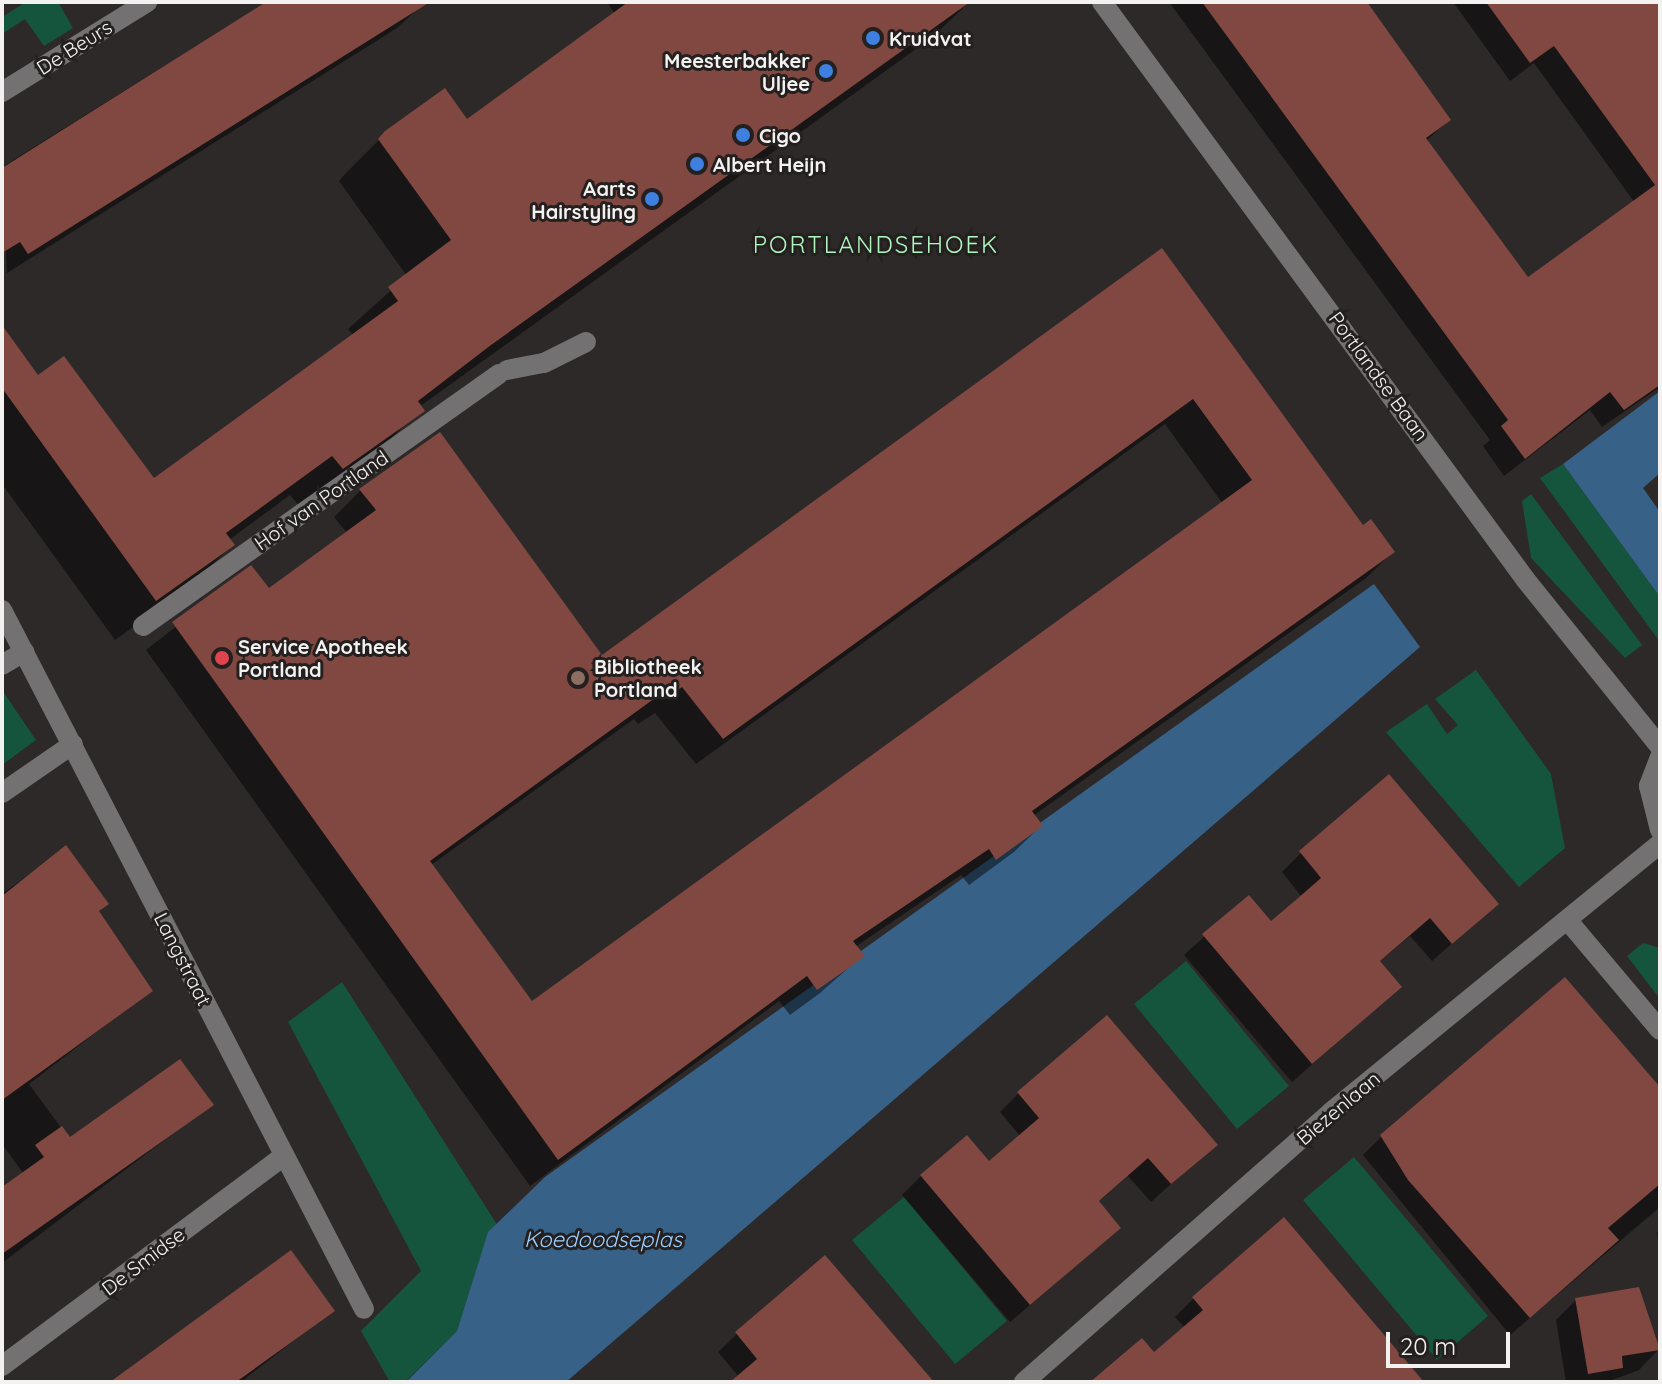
<!DOCTYPE html>
<style>
body{margin:0}
#map{position:relative;width:1662px;height:1384px;overflow:hidden;background:#2c2928;font-family:Quicksand,sans-serif}
div>[style]{position:absolute}
.green>*{inset:0;background:#15553e}
.water>*{inset:0;background:#386188}
.shadow>*{inset:0;background:#0007}
.building>*{inset:0;background:#804840}
.pedestrian>*{height:20px;margin:-10px;padding:0 10px;transform-origin:10px;border-radius:10px;background:#737172}
.minor>*{height:20px;margin:-10px;padding:0 10px;transform-origin:10px;border-radius:10px;background:#737172}
.tertiary>*{height:20px;margin:-10px;padding:0 10px;transform-origin:10px;border-radius:10px;background:#737172}
.dots>*{width:22px;height:22px;translate:-50% -50%;box-sizing:border-box;border:4px solid #23201f;border-radius:50%}
span{translate:-50% -50%;white-space:nowrap;text-align:center;line-height:1.15;-webkit-text-stroke:6px #23201f;paint-order:stroke}
.poi-label{font-size:20px;color:#f4f2f1;font-weight:700}
.left{translate:0 -50%;text-align:left}
.right{translate:-100% -50%;text-align:right}
.street-label{font-size:20px;color:#f4f2f1}
.water-label{font-size:22px;color:#9ccdfe;font-style:italic}
.quarter-label{font-size:24px;color:#b0f4be;letter-spacing:2px}
.frame{position:absolute;inset:0;border:4px solid #f4f2f1;pointer-events:none}
.scale{position:absolute;left:1386px;top:1332px;width:124px;height:36px;box-sizing:border-box;border:4px solid #f4f2f1;border-top:0;padding-left:10px;font-size:24px;line-height:28px;white-space:nowrap;color:#f4f2f1;-webkit-text-stroke:6px #23201f;paint-order:stroke}
</style>
<div id="map">
<div class="green">
<i style="clip-path:polygon(26px 2px,58px 2px,73px 28px,44px 46px,25px 19px,2px 34px,2px 17px)"></i>
<i style="clip-path:polygon(1563px 464px,1660px 597px,1660px 642px,1540px 478px)"></i>
<i style="clip-path:polygon(1531px 494px,1642px 645px,1625px 658px,1531px 558px,1522px 501px)"></i>
<i style="clip-path:polygon(1476px 670px,1551px 774px,1565px 848px,1519px 887px,1386px 732px,1427px 704px,1447px 734px,1458px 725px,1435px 699px)"></i>
<i style="clip-path:polygon(2px 690px,36px 740px,2px 765px)"></i>
<i style="clip-path:polygon(1643px 943px,1660px 948px,1660px 999px,1627px 956px)"></i>
<i style="clip-path:polygon(1186px 961px,1289px 1086px,1237px 1129px,1134px 1004px)"></i>
<i style="clip-path:polygon(342px 982px,498px 1226px,488px 1233px,457px 1331px,405px 1382px,390px 1382px,361px 1331px,421px 1271px,288px 1022px)"></i>
<i style="clip-path:polygon(1354px 1157px,1488px 1316px,1437px 1360px,1303px 1200px)"></i>
<i style="clip-path:polygon(904px 1197px,1007px 1321px,955px 1364px,852px 1240px)"></i>
</div>
<div class="water">
<i style="clip-path:polygon(1660px 391px,1660px 473px,1643px 488px,1660px 512px,1660px 597px,1563px 464px)"></i>
<i style="clip-path:polygon(1374px 584px,1420px 647px,566px 1382px,406px 1382px,457px 1331px,488px 1232px,545px 1177px)"></i>
</div>
<div class="shadow">
<i style="clip-path:polygon(267px 2px,425px 2px,397px 28px,7px 273px,2px 167px)"></i>
<i style="clip-path:polygon(607px 2px,969px 2px,934px 36px,419px 407px,381px 451px,301px 508px,290px 495px,229px 540px,232px 545px,192px 585px,115px 640px,2px 484px,2px 364px,38px 378px,154px 481px,354px 336px,348px 329px,407px 276px,339px 181px,345px 174px,387px 132px,466px 122px,615px 14px)"></i>
<i style="clip-path:polygon(1169px 2px,1364px 2px,1449px 120px,1426px 141px,1527px 280px,1635px 203px,1534px 63px,1510px 81px,1453px 2px,1657px 2px,1660px 387px,1602px 427px,1590px 410px,1504px 476px,1483px 446px,1490px 440px)"></i>
<i style="clip-path:polygon(evenodd,1162px 250px,1363px 528px,1393px 552px,1366px 578px,1033px 816px,1041px 826px,1014px 852px,969px 885px,961px 875px,855px 947px,862px 956px,820px 993px,790px 1015px,779px 1001px,530px 1186px,146px 650px,251px 568px,268px 591px,347px 533px,334px 517px,361px 490px,602px 658px,1162px 250px,1165px 424px,1223px 504px,532px 1004px,431px 865px,634px 719px,638px 724px,655px 713px,696px 764px,1165px 424px)"></i>
<i style="clip-path:polygon(66px 848px,106px 904px,97px 913px,150px 991px,29px 1084px,70px 1140px,211px 1105px,2px 1263px,2px 1188px,23px 1173px,2px 1144px,2px 894px)"></i>
<i style="clip-path:polygon(1301px 853px,1497px 904px,1432px 961px,1410px 936px,1379px 962px,1400px 987px,1292px 1082px,1184px 955px,1248px 897px,1271px 924px,1302px 897px,1282px 872px)"></i>
<i style="clip-path:polygon(1019px 1093px,1215px 1144px,1151px 1202px,1128px 1176px,1097px 1203px,1099px 1246px,1010px 1322px,902px 1195px,921px 1176px,989px 1164px,1021px 1137px,1000px 1112px)"></i>
<i style="clip-path:polygon(1660px 1093px,1660px 1207px,1510px 1335px,1363px 1155px,1381px 1137px)"></i>
<i style="clip-path:polygon(1660px 1230px,1660px 1251px,1657px 1233px)"></i>
<i style="clip-path:polygon(1194px 1298px,1422px 1382px,1094px 1382px,1153px 1355px,1185px 1328px,1175px 1317px)"></i>
<i style="clip-path:polygon(1576px 1300px,1659px 1349px,1639px 1370px,1607px 1382px,1566px 1382px,1556px 1320px)"></i>
<i style="clip-path:polygon(332px 1311px,241px 1382px,113px 1382px)"></i>
<i style="clip-path:polygon(737px 1334px,931px 1382px,733px 1382px,739px 1377px,718px 1352px)"></i>
</div>
<div class="building">
<i style="clip-path:polygon(266px 2px,430px 2px,28px 254px,20px 242px,2px 253px,2px 168px)"></i>
<i style="clip-path:polygon(628px 2px,970px 2px,491px 345px,418px 401px,425px 411px,343px 469px,332px 456px,226px 533px,235px 545px,156px 601px,2px 388px,2px 325px,38px 375px,64px 356px,154px 478px,398px 301px,388px 287px,451px 240px,378px 139px,385px 131px,445px 88px,467px 119px)"></i>
<i style="clip-path:polygon(1202px 2px,1367px 2px,1451px 120px,1426px 138px,1528px 277px,1655px 185px,1554px 46px,1530px 63px,1486px 2px,1660px 2px,1660px 385px,1624px 410px,1610px 392px,1525px 459px,1501px 426px,1508px 420px)"></i>
<i style="clip-path:polygon(evenodd,1162px 248px,1363px 525px,1371px 519px,1395px 552px,1032px 811px,1043px 826px,996px 860px,989px 849px,853px 941px,865px 956px,850px 967px,817px 990px,807px 976px,558px 1160px,172px 622px,251px 565px,269px 588px,376px 510px,359px 489px,440px 432px,602px 655px,1162px 248px,1193px 399px,1252px 480px,532px 1001px,430px 861px,662px 693px,666px 699px,682px 687px,723px 739px,1193px 399px)"></i>
<i style="clip-path:polygon(1389px 774px,1499px 904px,1452px 944px,1430px 918px,1380px 961px,1402px 987px,1312px 1064px,1202px 934px,1249px 895px,1271px 921px,1297px 899px,1321px 878px,1299px 851px)"></i>
<i style="clip-path:polygon(66px 845px,109px 904px,99px 911px,153px 991px,2px 1100px,2px 896px)"></i>
<i style="clip-path:polygon(1565px 977px,1660px 1087px,1660px 1184px,1608px 1228px,1619px 1240px,1530px 1318px,1408px 1180px,1380px 1135px)"></i>
<i style="clip-path:polygon(1107px 1015px,1218px 1145px,1171px 1184px,1148px 1158px,1099px 1201px,1121px 1228px,1030px 1305px,920px 1175px,967px 1135px,989px 1161px,1039px 1118px,1017px 1092px)"></i>
<i style="clip-path:polygon(180px 1059px,214px 1105px,2px 1254px,2px 1187px,44px 1157px,35px 1145px,62px 1126px,70px 1137px)"></i>
<i style="clip-path:polygon(1284px 1217px,1424px 1382px,1090px 1382px,1142px 1338px,1154px 1352px,1203px 1310px,1192px 1297px)"></i>
<i style="clip-path:polygon(291px 1250px,335px 1311px,236px 1382px,110px 1382px)"></i>
<i style="clip-path:polygon(825px 1255px,862px 1298px,934px 1382px,730px 1382px,757px 1359px,735px 1332px)"></i>
<i style="clip-path:polygon(1639px 1287px,1660px 1350px,1622px 1356px,1623px 1368px,1588px 1374px,1575px 1298px)"></i>
</div>
<div class="pedestrian">
<i style="left:507px;top:370px;width:38px;rotate:-11deg"></i>
<i style="left:544px;top:363px;width:47px;rotate:-26.6deg"></i>
<i style="left:143px;top:626px;width:436px;rotate:-35.3deg"></i>
</div>
<div class="minor">
<i style="left:2px;top:92px;width:171px;rotate:-31.8deg"></i>
<i style="left:2px;top:610px;width:787px;rotate:62.62deg"></i>
<i style="left:2px;top:665px;width:26px;rotate:-31deg"></i>
<i style="left:2px;top:793px;width:86px;rotate:-34.6deg"></i>
<i style="left:1569px;top:922px;width:141px;rotate:49.9deg"></i>
<i style="left:2px;top:1366px;width:352px;rotate:-36.7deg"></i>
<i style="left:1024px;top:1382px;width:409px;rotate:-41.3deg"></i>
<i style="left:1331px;top:1112px;width:424px;rotate:-39.2deg"></i>
</div>
<div class="tertiary">
<i style="left:1102px;top:2px;width:715px;rotate:53.75deg"></i>
<i style="left:1525px;top:579px;width:216px;rotate:51.2deg"></i>
<i style="left:1660px;top:757px;width:31px;rotate:111deg"></i>
<i style="left:1649px;top:786px;width:45px;rotate:76deg"></i>
</div>
<div class="dots">
<i style="left:873px;top:38px;background:#3f7fe0"></i>
<i style="left:826px;top:71px;background:#3f7fe0"></i>
<i style="left:743px;top:135px;background:#3f7fe0"></i>
<i style="left:697px;top:164px;background:#3f7fe0"></i>
<i style="left:652px;top:199px;background:#3f7fe0"></i>
<i style="left:222px;top:658px;background:#e0444e"></i>
<i style="left:578px;top:678px;background:#8d6e63"></i>
</div>
<div class="poi-label">
<span class="left" style="left:889px;top:38px">Kruidvat</span>
<span class="right" style="left:810px;top:72px">Meesterbakker<br>Uljee</span>
<span class="left" style="left:759px;top:135px">Cigo</span>
<span class="left" style="left:713px;top:164px">Albert Heijn</span>
<span class="right" style="left:636px;top:200px">Aarts<br>Hairstyling</span>
<span class="left" style="left:238px;top:658px">Service Apotheek<br>Portland</span>
<span class="left" style="left:594px;top:678px">Bibliotheek<br>Portland</span>
</div>
<div class="street-label">
<span style="left:74px;top:47px;rotate:-32deg">De Beurs</span>
<span style="left:1379px;top:376px;rotate:54deg">Portlandse Baan</span>
<span style="left:321px;top:500px;rotate:-35deg">Hof van Portland</span>
<span style="left:183px;top:959px;rotate:63deg">Langstraat</span>
<span style="left:1338px;top:1108px;rotate:-40deg">Biezenlaan</span>
<span style="left:143px;top:1261px;rotate:-37deg">De Smidse</span>
</div>
<div class="water-label">
<span style="left:603px;top:1240px">Koedoodseplas</span>
</div>
<div class="quarter-label">
<span style="left:876px;top:245px">PORTLANDSEHOEK</span>
</div>
<div class="frame"></div>
<div class="scale">20 m</div>
</div>
